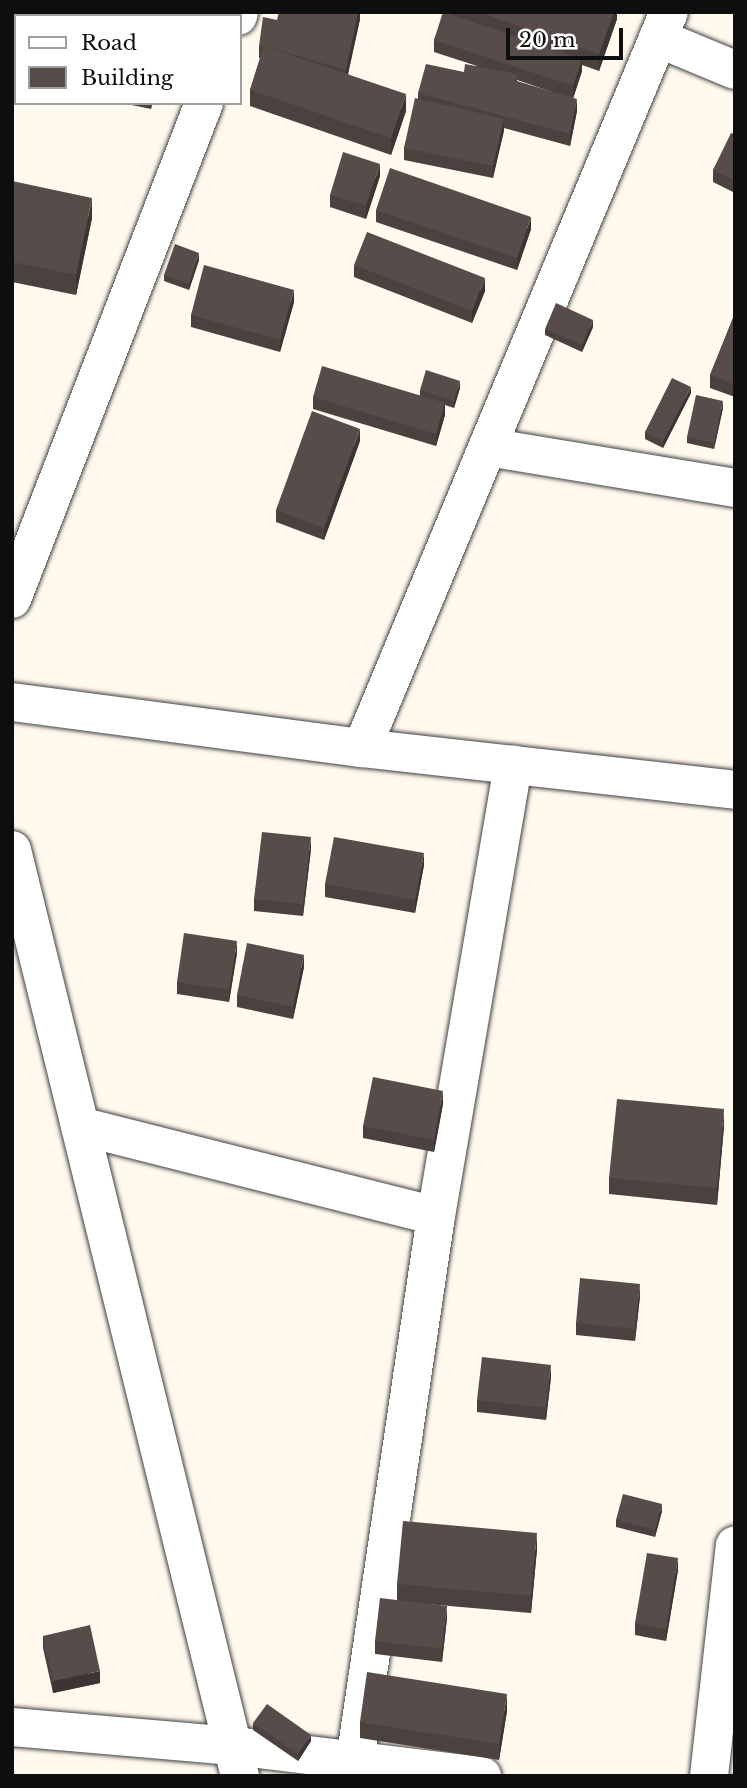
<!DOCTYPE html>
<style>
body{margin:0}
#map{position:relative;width:747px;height:1788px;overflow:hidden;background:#fff9ee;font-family:"Libre Baskerville",serif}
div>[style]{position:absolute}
.roads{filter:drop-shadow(0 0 2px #414141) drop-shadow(0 0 2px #414141)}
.minor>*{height:38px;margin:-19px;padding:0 19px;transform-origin:19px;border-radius:19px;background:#fff}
.wall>*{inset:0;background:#4b413f}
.shaded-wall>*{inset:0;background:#3d3533}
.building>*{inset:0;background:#574c49}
span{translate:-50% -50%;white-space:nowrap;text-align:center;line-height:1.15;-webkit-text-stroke:7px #fff;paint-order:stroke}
.frame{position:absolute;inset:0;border:14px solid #0e0e0e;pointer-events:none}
.legend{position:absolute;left:14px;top:14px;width:228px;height:91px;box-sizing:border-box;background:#fff;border:2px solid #9f9f9f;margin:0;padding:9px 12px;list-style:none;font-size:21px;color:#0e0e0e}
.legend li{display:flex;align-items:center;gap:14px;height:35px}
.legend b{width:35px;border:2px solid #9f9f9f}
.scale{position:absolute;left:506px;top:28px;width:117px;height:32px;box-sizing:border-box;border:4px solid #0e0e0e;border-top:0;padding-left:9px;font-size:21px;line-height:24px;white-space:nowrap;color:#0e0e0e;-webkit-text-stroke:5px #fff;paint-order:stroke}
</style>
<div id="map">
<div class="roads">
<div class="minor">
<i style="left:238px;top:16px;width:4px;rotate:-76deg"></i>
<i style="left:658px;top:38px;width:83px;rotate:22.6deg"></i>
<i style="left:488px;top:447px;width:250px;rotate:9.4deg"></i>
<i style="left:12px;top:599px;width:532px;rotate:-68.84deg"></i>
<i style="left:12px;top:702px;width:353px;rotate:7.5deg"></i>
<i style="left:362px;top:748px;width:375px;rotate:6.4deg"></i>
<i style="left:362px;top:748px;width:797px;rotate:-67.36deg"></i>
<i style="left:12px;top:850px;width:954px;rotate:76.17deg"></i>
<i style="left:80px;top:1126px;width:367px;rotate:14.2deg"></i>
<i style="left:12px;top:1727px;width:222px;rotate:4.9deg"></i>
<i style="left:233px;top:1746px;width:251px;rotate:6.9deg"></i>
<i style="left:355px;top:1761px;width:551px;rotate:-81.55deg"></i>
<i style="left:436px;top:1216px;width:458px;rotate:-80.3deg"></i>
<i style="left:709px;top:1776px;width:232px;rotate:-83.6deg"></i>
</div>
</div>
<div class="wall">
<i style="clip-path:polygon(360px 12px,360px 19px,348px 74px,406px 111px,391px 155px,250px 106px,250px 90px,260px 58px,259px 58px,259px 46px,277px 20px)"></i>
<i style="clip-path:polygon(evenodd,445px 12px,617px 12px,617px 19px,599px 71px,582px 65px,582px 71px,573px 98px,577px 111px,570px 146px,504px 128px,493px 178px,404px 160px,404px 148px,418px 99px,418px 93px,477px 66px,434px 52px,434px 40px,445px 12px,517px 80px,555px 93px,517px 81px,517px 80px)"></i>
<i style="clip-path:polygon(122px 103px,153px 103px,151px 109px)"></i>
<i style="clip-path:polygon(735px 134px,735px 193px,713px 182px,713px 170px)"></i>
<i style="clip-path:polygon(380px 176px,366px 219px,330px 207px,330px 195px)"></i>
<i style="clip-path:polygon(12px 181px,92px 218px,76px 295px,12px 282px)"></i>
<i style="clip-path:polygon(376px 210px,531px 229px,517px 270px,376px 222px)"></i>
<i style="clip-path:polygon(199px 260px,189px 290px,164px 281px,164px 275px)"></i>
<i style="clip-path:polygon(354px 265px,485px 291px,472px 323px,354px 277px)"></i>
<i style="clip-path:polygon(294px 302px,280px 352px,191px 327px,191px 315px)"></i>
<i style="clip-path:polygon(735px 313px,735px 397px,710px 388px,710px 375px)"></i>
<i style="clip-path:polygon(593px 327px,582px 352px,545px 335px,545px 329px)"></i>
<i style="clip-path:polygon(460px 388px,454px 408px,445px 405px,445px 415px,436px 446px,313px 409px,313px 397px,420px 395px,420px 390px)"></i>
<i style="clip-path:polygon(691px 393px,663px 448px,645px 439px,645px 432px)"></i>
<i style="clip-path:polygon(723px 408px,714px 449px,687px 443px,687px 437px)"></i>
<i style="clip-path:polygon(360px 441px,324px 540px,276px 522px,276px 510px)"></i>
<i style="clip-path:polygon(311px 849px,303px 916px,254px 911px,254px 899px)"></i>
<i style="clip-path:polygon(424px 865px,415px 913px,325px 897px,325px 884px)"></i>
<i style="clip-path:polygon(237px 953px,229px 1002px,177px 994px,177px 982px)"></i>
<i style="clip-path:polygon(304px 967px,293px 1019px,237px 1007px,237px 995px)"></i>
<i style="clip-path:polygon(443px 1104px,434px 1152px,363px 1138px,363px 1126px)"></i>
<i style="clip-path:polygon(724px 1126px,717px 1205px,609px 1194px,609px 1178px)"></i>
<i style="clip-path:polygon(640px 1296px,635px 1341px,576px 1335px,576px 1323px)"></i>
<i style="clip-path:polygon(551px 1377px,546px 1420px,477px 1412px,477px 1400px)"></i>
<i style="clip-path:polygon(662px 1511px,655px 1537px,616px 1527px,616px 1520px)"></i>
<i style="clip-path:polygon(537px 1549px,531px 1613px,426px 1604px,447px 1618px,442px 1662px,375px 1654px,375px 1641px,397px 1600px,397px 1584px)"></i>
<i style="clip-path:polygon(678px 1570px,666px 1641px,635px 1635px,635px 1623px)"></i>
<i style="clip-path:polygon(43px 1636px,100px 1683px,53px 1693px,43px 1648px)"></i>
<i style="clip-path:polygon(507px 1711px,499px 1760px,360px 1738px,360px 1722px)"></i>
<i style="clip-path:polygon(253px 1723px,311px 1741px,298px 1761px,253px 1730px)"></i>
</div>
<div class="shaded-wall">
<i style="clip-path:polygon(358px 12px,360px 12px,360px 19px,346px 83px,346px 70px)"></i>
<i style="clip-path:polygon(614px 12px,617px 12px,617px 19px,599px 71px,599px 54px)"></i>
<i style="clip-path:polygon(582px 59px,582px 71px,573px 99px,573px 86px)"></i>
<i style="clip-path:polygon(406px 94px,406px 111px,391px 155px,391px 138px)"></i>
<i style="clip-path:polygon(577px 99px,577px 111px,570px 146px,570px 134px)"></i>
<i style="clip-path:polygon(504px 119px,504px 131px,493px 178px,493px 166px)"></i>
<i style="clip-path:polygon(380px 164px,380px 176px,366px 219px,366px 206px)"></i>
<i style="clip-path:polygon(92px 198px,92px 218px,76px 295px,76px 275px)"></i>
<i style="clip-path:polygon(531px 217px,531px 229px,517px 270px,517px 258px)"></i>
<i style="clip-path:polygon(199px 253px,199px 260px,189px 290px,189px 284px)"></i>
<i style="clip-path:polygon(485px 278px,485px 291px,472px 323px,472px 311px)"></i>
<i style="clip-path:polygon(294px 290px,294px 302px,280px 352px,280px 340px)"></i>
<i style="clip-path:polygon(593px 320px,593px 327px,582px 352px,582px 345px)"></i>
<i style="clip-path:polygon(460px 381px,460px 388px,454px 408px,454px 401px)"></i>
<i style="clip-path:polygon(691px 387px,691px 393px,663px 448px,663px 441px)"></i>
<i style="clip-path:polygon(723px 401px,723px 408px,714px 449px,714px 443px)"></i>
<i style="clip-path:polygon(445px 403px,445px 415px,436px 446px,436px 434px)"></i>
<i style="clip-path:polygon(360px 429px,360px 441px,324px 540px,324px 528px)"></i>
<i style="clip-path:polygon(311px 837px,311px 849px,303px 916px,303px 904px)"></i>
<i style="clip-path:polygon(424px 853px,424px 865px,415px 913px,415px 900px)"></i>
<i style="clip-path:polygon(237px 941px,237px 953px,229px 1002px,229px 990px)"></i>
<i style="clip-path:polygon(304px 955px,304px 967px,293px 1019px,293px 1007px)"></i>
<i style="clip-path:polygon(443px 1091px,443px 1104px,434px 1152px,434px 1140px)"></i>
<i style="clip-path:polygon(724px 1109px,724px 1126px,717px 1205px,717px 1188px)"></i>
<i style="clip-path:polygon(640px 1284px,640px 1296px,635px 1341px,635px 1329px)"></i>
<i style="clip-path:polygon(551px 1365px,551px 1377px,546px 1420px,546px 1408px)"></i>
<i style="clip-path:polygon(662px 1504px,662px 1511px,655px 1537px,655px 1530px)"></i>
<i style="clip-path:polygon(537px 1533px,537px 1549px,531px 1613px,531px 1596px)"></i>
<i style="clip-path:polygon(678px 1558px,678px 1570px,666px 1641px,666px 1629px)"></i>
<i style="clip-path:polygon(447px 1606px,447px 1618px,442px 1662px,442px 1649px)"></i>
<i style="clip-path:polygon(100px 1671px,100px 1683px,53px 1693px,53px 1681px)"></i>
<i style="clip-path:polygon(507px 1694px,507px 1711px,499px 1760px,499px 1744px)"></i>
<i style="clip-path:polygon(311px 1735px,311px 1741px,298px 1761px,298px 1754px)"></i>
</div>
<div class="building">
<i style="clip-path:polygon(279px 12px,358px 12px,346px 70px,264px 46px,264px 47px,259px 46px,263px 17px,277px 20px)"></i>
<i style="clip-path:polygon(443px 12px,582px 59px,573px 86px,434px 40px)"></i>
<i style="clip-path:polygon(478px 12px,614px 12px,599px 54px)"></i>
<i style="clip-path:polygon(264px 46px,406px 94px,391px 138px,250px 90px)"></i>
<i style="clip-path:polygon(426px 64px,464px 72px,465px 64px,517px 74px,515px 81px,577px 99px,570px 134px,418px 93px)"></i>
<i style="clip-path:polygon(415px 98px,504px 119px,493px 166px,404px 148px)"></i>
<i style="clip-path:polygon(731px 133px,735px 134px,735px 181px,713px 170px)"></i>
<i style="clip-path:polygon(343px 152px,380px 164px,366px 206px,330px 195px)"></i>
<i style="clip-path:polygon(390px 168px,531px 217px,517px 258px,376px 210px)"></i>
<i style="clip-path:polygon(12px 181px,92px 198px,76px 275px,12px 262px)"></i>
<i style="clip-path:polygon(367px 232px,485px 278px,472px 311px,354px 265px)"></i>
<i style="clip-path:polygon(175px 244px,199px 253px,189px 284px,164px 275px)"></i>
<i style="clip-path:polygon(204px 265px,294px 290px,280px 340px,191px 315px)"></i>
<i style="clip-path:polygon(556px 303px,593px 320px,582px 345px,545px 329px)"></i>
<i style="clip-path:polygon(735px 313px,735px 385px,710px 375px)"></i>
<i style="clip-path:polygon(322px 366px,445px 403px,436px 434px,313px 397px)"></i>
<i style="clip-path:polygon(426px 370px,460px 381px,454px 401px,420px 390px)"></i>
<i style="clip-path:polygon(672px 378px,691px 387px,663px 441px,645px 432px)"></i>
<i style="clip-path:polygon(696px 395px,723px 401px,714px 443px,687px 437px)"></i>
<i style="clip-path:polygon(312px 411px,360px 429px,324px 528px,276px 510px)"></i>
<i style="clip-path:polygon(262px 832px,311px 837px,303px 904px,254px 899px)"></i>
<i style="clip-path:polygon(334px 837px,424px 853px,415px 900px,325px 884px)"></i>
<i style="clip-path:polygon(184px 933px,237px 941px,229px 990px,177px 982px)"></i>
<i style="clip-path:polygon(247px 943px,304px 955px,293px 1007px,237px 995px)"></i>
<i style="clip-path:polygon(373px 1077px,443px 1091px,434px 1140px,363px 1126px)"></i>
<i style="clip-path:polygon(617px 1099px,724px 1109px,717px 1188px,609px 1178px)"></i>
<i style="clip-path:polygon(580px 1278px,640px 1284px,635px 1329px,576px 1323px)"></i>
<i style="clip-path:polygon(482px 1357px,551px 1365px,546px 1408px,477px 1400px)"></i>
<i style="clip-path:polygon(623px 1494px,662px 1504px,655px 1530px,616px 1520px)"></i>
<i style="clip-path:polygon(403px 1521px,537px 1533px,531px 1596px,397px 1584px)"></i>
<i style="clip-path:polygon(647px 1553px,678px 1558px,666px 1629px,635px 1623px)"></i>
<i style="clip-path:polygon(380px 1598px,447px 1606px,442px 1649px,375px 1641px)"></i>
<i style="clip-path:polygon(90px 1625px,100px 1671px,53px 1681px,43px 1636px)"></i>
<i style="clip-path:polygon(367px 1672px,507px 1694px,499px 1744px,360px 1722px)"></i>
<i style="clip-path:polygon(267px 1704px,311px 1735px,298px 1754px,253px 1723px)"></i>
</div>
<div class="frame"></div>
<ul class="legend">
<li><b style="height:9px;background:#fff"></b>Road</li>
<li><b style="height:19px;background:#574c49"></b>Building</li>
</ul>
<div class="scale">20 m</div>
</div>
